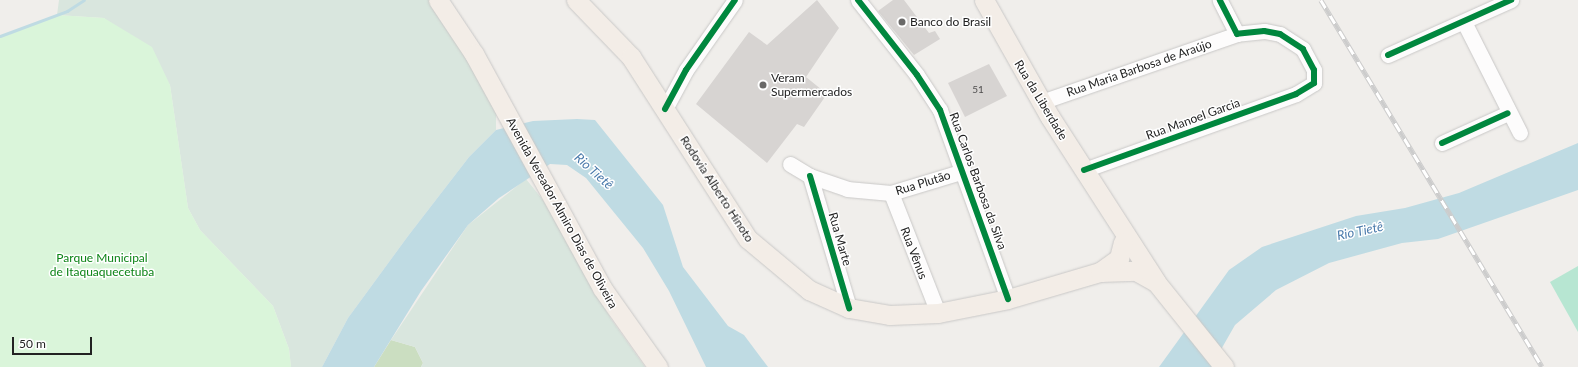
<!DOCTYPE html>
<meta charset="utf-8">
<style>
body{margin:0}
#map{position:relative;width:1578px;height:367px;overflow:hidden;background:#f0eeeb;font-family:Lato,sans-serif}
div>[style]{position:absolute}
.forest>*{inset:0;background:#cbdec1}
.wetland>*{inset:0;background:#d9e6de}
.park>*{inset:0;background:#daf5da}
.pitch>*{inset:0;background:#b7e6d2}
.water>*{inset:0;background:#bfdbe3}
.stream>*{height:3px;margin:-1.5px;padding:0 1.5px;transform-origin:1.5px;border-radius:1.5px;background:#bfdbe3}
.building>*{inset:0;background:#d7d4d2}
.roads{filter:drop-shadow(0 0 1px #c9c8c7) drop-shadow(0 0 1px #c9c8c7)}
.minor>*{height:15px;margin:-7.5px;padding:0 7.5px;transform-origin:7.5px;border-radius:7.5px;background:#fdfcfc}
.major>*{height:19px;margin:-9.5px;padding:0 9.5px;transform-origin:9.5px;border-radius:9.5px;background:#f3ede7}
.rail>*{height:4.5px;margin-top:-2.25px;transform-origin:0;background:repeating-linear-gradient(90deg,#fff 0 9px,#ccc 0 18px);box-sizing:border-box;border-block:1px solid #ccc}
.cycleway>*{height:6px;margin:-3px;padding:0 3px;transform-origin:3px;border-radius:3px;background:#00873e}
.dots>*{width:11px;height:11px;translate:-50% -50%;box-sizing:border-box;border:2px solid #fff;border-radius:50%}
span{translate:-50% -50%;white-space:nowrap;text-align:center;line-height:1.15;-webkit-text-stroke:3px #fff;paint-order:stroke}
.number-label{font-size:10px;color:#4f4e4e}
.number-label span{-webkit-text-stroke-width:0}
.poi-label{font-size:12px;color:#222}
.left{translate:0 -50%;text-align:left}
.street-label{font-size:12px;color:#222}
.park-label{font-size:12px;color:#0c8416}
.water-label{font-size:13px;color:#4a7aab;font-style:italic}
.scale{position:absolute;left:12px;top:337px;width:80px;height:18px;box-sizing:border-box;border:2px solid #222;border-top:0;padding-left:5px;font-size:12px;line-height:14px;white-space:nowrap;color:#222;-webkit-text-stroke:3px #fff;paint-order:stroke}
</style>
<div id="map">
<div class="forest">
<i style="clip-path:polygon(391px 340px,415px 347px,423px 363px,421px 367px,374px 367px)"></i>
</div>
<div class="wetland">
<i style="clip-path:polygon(59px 0,431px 0,496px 109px,496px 130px,469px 157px,408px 236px,348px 318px,322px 367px,291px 367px,289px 349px,273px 306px,200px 230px,188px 208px,170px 85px,104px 18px,57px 15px)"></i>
<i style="clip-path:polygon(526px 179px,543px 200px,611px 319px,645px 367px,421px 367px,423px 363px,415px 347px,391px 340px,468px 225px)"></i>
</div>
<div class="park">
<i style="clip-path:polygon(57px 15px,104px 18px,152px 47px,170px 85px,188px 208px,200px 230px,273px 306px,289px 349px,291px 367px,0 367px,0 36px)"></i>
</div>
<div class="pitch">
<i style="clip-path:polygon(1578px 266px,1578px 332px,1550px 282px)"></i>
</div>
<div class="water">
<i style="clip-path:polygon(577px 119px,595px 120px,663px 205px,683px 267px,728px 326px,744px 335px,768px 367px,706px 367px,669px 291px,643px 248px,586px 178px,567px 165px,550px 164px,499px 198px,468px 225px,421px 291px,374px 367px,322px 367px,348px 318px,408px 236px,469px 157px,496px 130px,533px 121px)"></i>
<i style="clip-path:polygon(1578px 143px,1578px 190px,1438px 239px,1402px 243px,1329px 263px,1276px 290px,1235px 325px,1211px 367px,1159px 367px,1229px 270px,1262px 247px,1356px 216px,1405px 208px,1459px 193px)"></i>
</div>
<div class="stream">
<i style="left:0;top:36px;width:72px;rotate:-20.5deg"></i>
<i style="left:67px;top:11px;width:20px;rotate:-33deg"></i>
</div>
<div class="building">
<i style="clip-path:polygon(817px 0,839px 28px,806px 77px,827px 94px,804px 127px,797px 124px,767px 163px,696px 104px,749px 32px,767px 45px)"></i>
<i style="clip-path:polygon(893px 0,904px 0,929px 33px,935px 31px,940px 39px,914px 55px,878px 11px)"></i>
<i style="clip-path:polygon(989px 64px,1007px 96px,965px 117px,948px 83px)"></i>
</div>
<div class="roads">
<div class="minor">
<i style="left:858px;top:0;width:95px;rotate:51.8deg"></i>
<i style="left:917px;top:75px;width:42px;rotate:56.7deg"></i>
<i style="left:940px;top:110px;width:201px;rotate:70.2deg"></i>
<i style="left:1464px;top:22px;width:124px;rotate:63.2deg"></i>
<i style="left:1388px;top:55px;width:135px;rotate:-24.1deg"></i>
<i style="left:1041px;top:102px;width:207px;rotate:-19.1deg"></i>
<i style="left:665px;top:109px;width:44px;rotate:-61.7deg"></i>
<i style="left:686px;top:70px;width:85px;rotate:-55deg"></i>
<i style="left:1442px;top:143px;width:72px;rotate:-24.4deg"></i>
<i style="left:790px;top:164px;width:23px;rotate:31deg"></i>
<i style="left:810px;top:176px;width:39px;rotate:19deg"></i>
<i style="left:847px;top:189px;width:44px;rotate:5.2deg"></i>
<i style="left:891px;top:193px;width:76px;rotate:-16.8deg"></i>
<i style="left:1084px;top:170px;width:225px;rotate:-19.7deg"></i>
<i style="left:1296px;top:94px;width:21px;rotate:-31deg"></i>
<i style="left:1314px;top:83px;width:13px;rotate:-90deg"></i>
<i style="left:1314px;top:70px;width:24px;rotate:-118deg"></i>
<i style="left:1303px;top:49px;width:27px;rotate:-147deg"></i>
<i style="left:1280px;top:34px;width:16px;rotate:-169deg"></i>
<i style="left:1264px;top:31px;width:27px;rotate:174deg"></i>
<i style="left:1237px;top:34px;width:38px;rotate:-117deg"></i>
<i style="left:810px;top:176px;width:138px;rotate:73.5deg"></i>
<i style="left:891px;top:193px;width:129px;rotate:68.6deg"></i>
</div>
<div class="major">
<i style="left:438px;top:0;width:65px;rotate:56.3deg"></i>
<i style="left:474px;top:54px;width:267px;rotate:61.3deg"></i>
<i style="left:602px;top:288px;width:97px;rotate:54.7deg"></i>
<i style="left:576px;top:0;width:79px;rotate:46deg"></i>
<i style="left:631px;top:57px;width:216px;rotate:57.3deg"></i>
<i style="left:748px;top:239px;width:80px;rotate:39.9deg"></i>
<i style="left:809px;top:290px;width:44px;rotate:24.2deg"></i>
<i style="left:849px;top:308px;width:42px;rotate:9.7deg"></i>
<i style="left:890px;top:315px;width:48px;rotate:-2.4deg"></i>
<i style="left:938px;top:313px;width:71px;rotate:-11.3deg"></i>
<i style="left:1008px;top:299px;width:96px;rotate:-16.4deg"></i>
<i style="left:1100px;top:272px;width:36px;rotate:-2deg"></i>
<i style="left:1136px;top:271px;width:23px;rotate:29deg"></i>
<i style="left:1156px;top:282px;width:109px;rotate:51.3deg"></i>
<i style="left:984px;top:0;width:134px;rotate:60.6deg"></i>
<i style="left:1050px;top:117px;width:194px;rotate:57.2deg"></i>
<i style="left:1100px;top:272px;width:24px;rotate:-36deg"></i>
<i style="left:1119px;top:258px;width:16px;rotate:-76deg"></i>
</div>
</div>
<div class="rail">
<i style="left:1321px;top:0;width:428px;rotate:58.9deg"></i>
</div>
<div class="cycleway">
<i style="left:858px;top:0;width:95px;rotate:51.8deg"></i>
<i style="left:917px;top:75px;width:42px;rotate:56.7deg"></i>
<i style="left:940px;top:110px;width:201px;rotate:70.2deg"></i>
<i style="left:1388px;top:55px;width:135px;rotate:-24.1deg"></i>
<i style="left:665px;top:109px;width:44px;rotate:-61.7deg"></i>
<i style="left:686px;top:70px;width:85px;rotate:-55deg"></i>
<i style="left:1442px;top:143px;width:72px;rotate:-24.4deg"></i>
<i style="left:1084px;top:170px;width:225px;rotate:-19.7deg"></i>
<i style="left:1296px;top:94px;width:21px;rotate:-31deg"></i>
<i style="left:1314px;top:83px;width:13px;rotate:-90deg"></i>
<i style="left:1314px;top:70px;width:24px;rotate:-118deg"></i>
<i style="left:1303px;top:49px;width:27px;rotate:-147deg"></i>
<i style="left:1280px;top:34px;width:16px;rotate:-169deg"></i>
<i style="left:1264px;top:31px;width:27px;rotate:174deg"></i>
<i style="left:1237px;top:34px;width:38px;rotate:-117deg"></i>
<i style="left:810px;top:176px;width:138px;rotate:73.5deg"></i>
</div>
<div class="dots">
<i style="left:902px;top:22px;background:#6a6968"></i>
<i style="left:763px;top:85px;background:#6a6968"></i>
</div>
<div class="number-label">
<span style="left:978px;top:90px">51</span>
</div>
<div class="poi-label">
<span class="left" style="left:910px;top:22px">Banco do Brasil</span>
<span class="left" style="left:771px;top:85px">Veram<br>Supermercados</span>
</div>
<div class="street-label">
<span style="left:1139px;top:68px;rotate:-19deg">Rua Maria Barbosa de Araújo</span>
<span style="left:1041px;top:100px;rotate:59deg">Rua da Liberdade</span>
<span style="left:1193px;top:119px;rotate:-20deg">Rua Manoel Garcia</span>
<span style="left:978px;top:181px;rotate:70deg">Rua Carlos Barbosa da Silva</span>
<span style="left:923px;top:183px;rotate:-17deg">Rua Plutão</span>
<span style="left:717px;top:189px;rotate:57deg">Rodovia Alberto Hinoto</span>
<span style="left:562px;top:213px;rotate:61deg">Avenida Vereador Almiro Dias de Oliveira</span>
<span style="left:840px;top:239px;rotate:74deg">Rua Marte</span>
<span style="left:914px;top:253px;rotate:69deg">Rua Vênus</span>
</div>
<div class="park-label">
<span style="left:102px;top:265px">Parque Municipal<br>de Itaquaquecetuba</span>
</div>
<div class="water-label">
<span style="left:594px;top:171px;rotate:42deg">Rio Tietê</span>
<span style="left:1360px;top:231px;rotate:-12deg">Rio Tietê</span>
</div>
<div class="scale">50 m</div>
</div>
